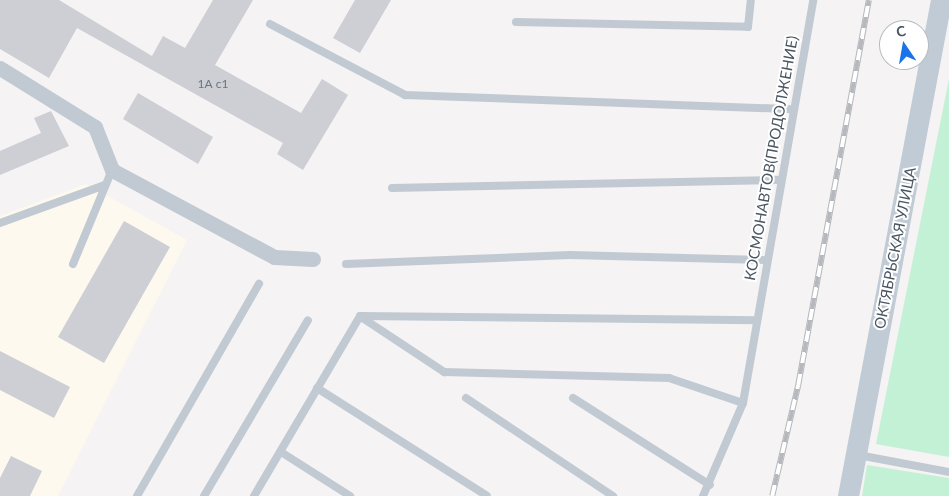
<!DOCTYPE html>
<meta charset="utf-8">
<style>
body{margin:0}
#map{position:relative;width:949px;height:496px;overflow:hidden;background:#f5f3f3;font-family:Lato,sans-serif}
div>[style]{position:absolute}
.commercial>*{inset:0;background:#fdf9ef}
.green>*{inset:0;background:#c3f1d5}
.building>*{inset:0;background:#cdcfd5}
.service>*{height:8px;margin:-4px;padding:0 4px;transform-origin:4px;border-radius:4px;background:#c1cad2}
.minor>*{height:15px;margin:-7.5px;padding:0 7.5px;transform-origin:7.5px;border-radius:7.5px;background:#c1cad2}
.secondary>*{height:21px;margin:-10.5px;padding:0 10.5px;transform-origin:10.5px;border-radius:10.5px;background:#c1cbd6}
.rail>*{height:5.5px;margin-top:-2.75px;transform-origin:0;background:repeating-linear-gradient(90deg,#fff 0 11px,#b5b8bd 0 22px);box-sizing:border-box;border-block:1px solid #b5b8bd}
span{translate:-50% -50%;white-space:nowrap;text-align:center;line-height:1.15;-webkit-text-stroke:4px #fff;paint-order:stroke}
.number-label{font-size:12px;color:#6b747e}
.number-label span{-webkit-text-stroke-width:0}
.street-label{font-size:15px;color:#4a5661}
.north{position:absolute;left:879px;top:20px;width:50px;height:50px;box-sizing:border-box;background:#fff;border:1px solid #b7bbc0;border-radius:50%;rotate:348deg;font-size:14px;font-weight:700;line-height:20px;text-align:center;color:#4a5661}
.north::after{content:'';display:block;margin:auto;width:18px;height:22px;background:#1a73e8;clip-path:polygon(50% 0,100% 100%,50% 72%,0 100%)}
</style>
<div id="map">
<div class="commercial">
<i style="clip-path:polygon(86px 184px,187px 240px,58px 496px,0 496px,0 216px)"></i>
</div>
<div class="green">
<i style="clip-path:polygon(949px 79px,949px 457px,876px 444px)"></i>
<i style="clip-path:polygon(867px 465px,949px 478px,949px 496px,862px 496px)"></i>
</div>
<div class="building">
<i style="clip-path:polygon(0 0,59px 0,152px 56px,163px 36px,185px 48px,213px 0,253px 0,215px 65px,301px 113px,322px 79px,348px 95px,303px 170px,277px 154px,283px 143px,77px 28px,49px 78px,0 49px)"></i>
<i style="clip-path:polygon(355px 0,391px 0,360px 53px,333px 38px)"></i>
<i style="clip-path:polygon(138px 93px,213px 137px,198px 164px,123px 119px)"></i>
<i style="clip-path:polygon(51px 111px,69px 146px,0 175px,0 151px,41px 133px,34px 118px)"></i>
<i style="clip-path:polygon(124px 221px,170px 247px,104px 363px,58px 337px)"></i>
<i style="clip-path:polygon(0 351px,70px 387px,54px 418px,0 390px)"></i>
<i style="clip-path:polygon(11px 456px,42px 471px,30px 496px,0 496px,0 478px)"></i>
</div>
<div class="service">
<i style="left:516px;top:22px;width:232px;rotate:1.2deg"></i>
<i style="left:748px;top:27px;width:27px;rotate:-84deg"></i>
<i style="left:270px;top:24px;width:153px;rotate:27.7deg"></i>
<i style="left:405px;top:95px;width:388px;rotate:2.1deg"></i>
<i style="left:392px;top:188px;width:389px;rotate:-1.2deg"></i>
<i style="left:0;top:223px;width:112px;rotate:-19.9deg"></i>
<i style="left:73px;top:264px;width:102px;rotate:-67.5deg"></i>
<i style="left:346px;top:264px;width:224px;rotate:-2.3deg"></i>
<i style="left:570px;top:255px;width:197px;rotate:1.5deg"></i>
<i style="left:361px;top:317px;width:100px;rotate:33.5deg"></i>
<i style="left:444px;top:372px;width:225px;rotate:1.5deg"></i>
<i style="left:669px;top:378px;width:78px;rotate:18.7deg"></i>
<i style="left:317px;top:388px;width:201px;rotate:32.4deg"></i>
<i style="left:466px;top:398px;width:177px;rotate:33.7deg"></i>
<i style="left:573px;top:398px;width:162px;rotate:32.4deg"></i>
<i style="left:281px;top:452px;width:82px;rotate:32.5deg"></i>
<i style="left:858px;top:455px;width:93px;rotate:10.6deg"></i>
<i style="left:137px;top:496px;width:245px;rotate:-60.1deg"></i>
<i style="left:204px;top:496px;width:204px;rotate:-59.4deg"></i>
<i style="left:254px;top:496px;width:209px;rotate:-59.5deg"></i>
<i style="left:360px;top:316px;width:397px;rotate:0.6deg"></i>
<i style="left:703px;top:496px;width:101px;rotate:-66.7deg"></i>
<i style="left:743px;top:403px;width:409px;rotate:-80.1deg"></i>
</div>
<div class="minor">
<i style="left:0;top:68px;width:112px;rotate:31.8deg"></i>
<i style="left:95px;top:127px;width:46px;rotate:68.4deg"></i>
<i style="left:112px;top:170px;width:184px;rotate:28.2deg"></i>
<i style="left:274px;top:257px;width:39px;rotate:3deg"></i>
</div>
<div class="secondary">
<i style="left:848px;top:496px;width:505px;rotate:-79.38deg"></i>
</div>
<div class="rail">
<i style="left:772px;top:496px;width:114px;rotate:-76.8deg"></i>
<i style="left:798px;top:385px;width:391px;rotate:-79.6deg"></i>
</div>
<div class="number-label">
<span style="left:213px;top:84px">1А с1</span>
</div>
<div class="street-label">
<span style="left:771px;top:158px;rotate:-80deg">КОСМОНАВТОВ(ПРОДОЛЖЕНИЕ)</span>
<span style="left:895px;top:248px;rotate:-79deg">ОКТЯБРЬСКАЯ УЛИЦА</span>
</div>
<div class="north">С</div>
</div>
